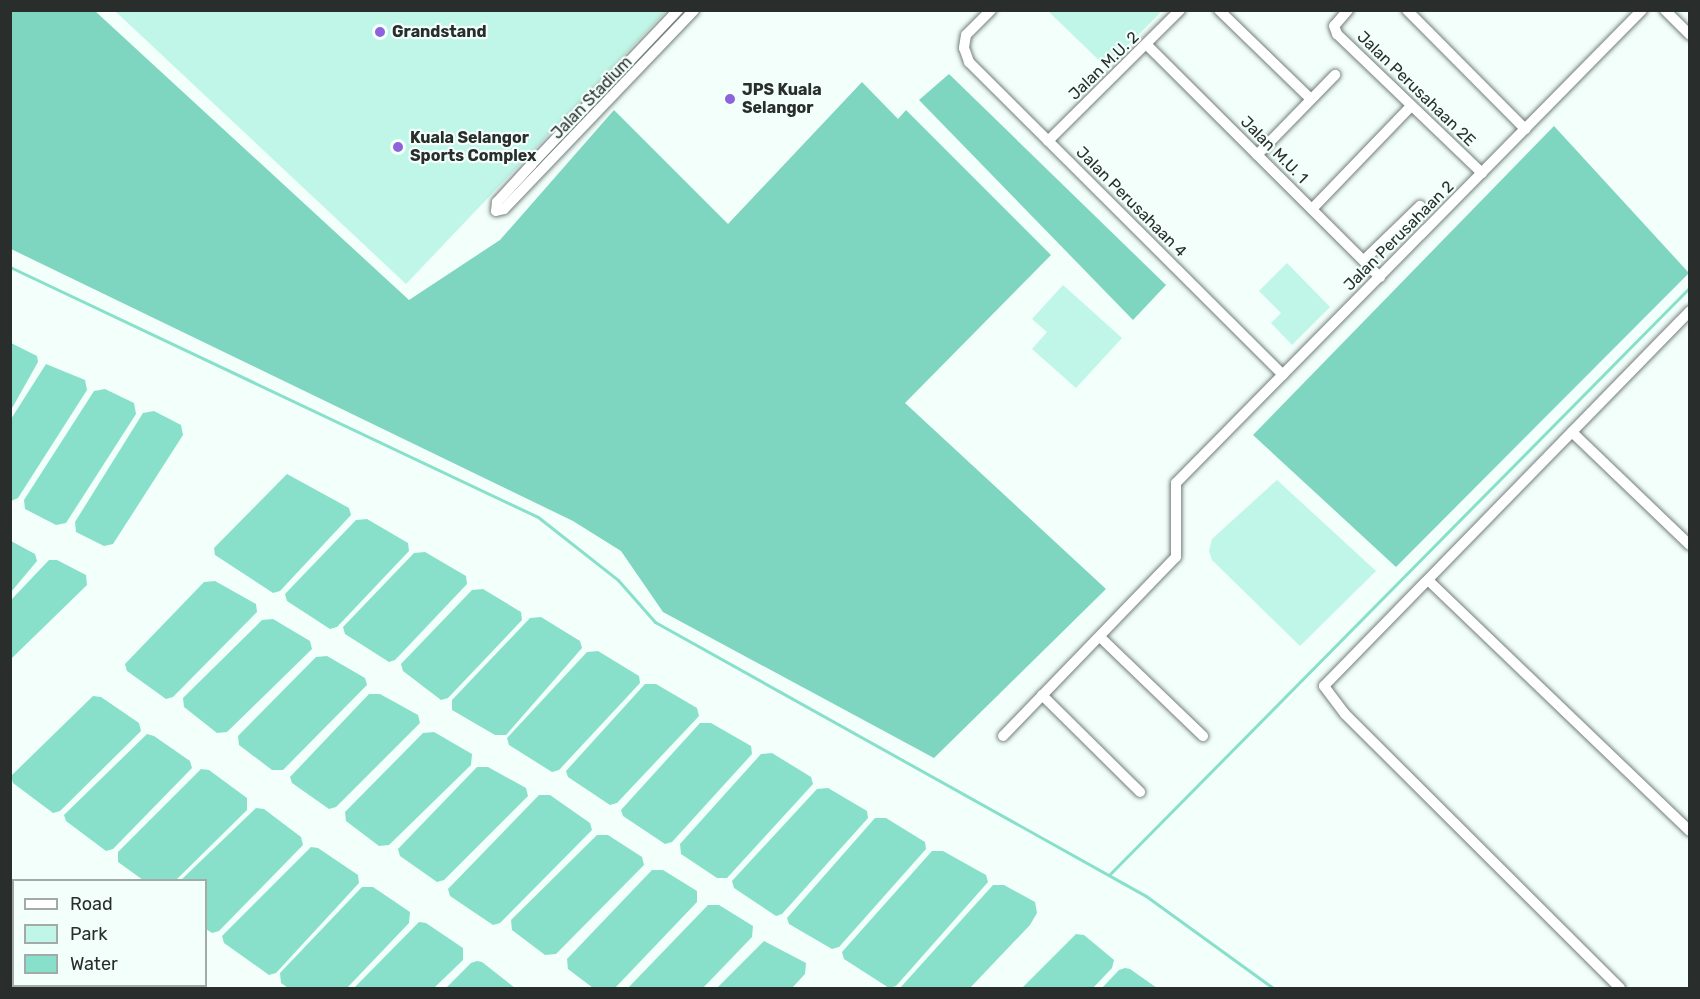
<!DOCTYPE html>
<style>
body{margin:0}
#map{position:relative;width:1700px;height:999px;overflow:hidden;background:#f2fffb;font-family:Rubik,sans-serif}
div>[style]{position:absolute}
.green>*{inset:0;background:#bff6e7}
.forest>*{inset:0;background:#7ed5c0}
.water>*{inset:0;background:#89e0ca}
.stream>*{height:3px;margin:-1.5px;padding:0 1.5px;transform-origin:1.5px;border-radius:1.5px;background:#89e0ca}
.roads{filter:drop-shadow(0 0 2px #747f7c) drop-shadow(0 0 2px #747f7c)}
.street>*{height:10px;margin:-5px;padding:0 5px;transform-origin:5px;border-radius:5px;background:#fff}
.dots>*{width:16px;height:16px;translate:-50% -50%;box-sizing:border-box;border:3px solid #f2fffb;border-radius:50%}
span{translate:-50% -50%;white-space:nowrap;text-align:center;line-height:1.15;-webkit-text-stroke:4.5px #f2fffb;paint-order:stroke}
.poi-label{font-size:16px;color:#292d2c;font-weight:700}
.left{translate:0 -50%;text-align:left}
.street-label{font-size:16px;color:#292d2c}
.frame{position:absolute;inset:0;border:12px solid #292d2c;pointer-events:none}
.legend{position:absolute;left:12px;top:879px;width:195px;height:108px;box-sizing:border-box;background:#f2fffb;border:2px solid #a2aba8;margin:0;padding:8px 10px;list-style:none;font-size:18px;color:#292d2c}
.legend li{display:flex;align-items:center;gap:12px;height:30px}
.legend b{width:30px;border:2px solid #a2aba8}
</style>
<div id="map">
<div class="green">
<i style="clip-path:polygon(115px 11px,666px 11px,406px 284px)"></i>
<i style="clip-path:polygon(1157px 11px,1160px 13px,1106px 67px,1048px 11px)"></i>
<i style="clip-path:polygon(1287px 263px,1330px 307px,1292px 345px,1271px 323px,1281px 313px,1259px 291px)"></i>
<i style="clip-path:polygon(1063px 285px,1122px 338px,1076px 388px,1032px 349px,1047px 332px,1032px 319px)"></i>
<i style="clip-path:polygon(1277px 480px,1376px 571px,1300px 646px,1212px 560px,1209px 551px,1212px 539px)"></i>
</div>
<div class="forest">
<i style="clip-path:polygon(11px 10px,95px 11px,409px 300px,500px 240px,614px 110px,728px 224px,862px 82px,898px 119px,906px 110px,1051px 255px,905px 403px,1106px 589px,934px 758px,663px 612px,621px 551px,573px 521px,11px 249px)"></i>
<i style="clip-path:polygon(949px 74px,1166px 285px,1133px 320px,919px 100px)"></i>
<i style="clip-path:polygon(1554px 126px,1689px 273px,1396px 567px,1253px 435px)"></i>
</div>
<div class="water">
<i style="clip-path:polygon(11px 343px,37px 356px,38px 362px,11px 410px)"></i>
<i style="clip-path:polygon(46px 364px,85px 380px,87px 390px,18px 498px,11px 501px,11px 419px)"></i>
<i style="clip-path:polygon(105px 389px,134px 403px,136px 414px,66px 523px,56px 525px,25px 509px,24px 500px,94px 391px)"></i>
<i style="clip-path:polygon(154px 411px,181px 425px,183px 435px,113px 544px,104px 546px,76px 532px,75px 522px,143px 413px)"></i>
<i style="clip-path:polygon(287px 474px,349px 508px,351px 515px,280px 591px,273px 593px,215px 555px,214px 548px)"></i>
<i style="clip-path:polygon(367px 519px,408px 543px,409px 551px,337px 627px,330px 629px,287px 601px,285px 594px,356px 520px)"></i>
<i style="clip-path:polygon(11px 541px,35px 554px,37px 561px,11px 592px)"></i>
<i style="clip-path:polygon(425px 552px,466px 576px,467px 584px,395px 660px,389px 662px,345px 634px,343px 627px,414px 553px)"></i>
<i style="clip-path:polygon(49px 560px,57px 560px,86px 575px,87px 585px,11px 659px,11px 600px)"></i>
<i style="clip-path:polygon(215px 581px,256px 604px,257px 612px,173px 697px,166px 699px,127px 671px,125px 664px,204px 582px)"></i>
<i style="clip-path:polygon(483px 589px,521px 612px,522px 620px,448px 698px,441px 700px,403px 671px,401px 664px,472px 590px)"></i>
<i style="clip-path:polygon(541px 617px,580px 641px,582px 648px,506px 735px,495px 735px,452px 710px,452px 700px,530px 618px)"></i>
<i style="clip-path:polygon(273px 619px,310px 641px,312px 649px,227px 732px,217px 733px,184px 707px,183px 698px,262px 620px)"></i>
<i style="clip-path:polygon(598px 651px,639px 676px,640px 683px,559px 770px,552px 772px,509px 745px,507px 738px,587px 652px)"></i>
<i style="clip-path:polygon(327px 656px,365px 678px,367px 685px,283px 770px,272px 770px,239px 745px,238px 736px,316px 657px)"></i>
<i style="clip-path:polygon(645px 684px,656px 684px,697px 708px,699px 716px,617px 803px,610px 805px,568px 777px,566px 771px)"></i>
<i style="clip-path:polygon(369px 694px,380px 694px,418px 715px,420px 723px,336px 807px,329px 809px,292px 783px,290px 777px)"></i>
<i style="clip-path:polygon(93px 696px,101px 697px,139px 723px,141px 731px,60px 811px,53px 813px,13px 783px,11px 776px)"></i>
<i style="clip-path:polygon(700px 723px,711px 723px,751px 746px,752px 754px,672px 842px,665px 844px,623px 816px,621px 810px)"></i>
<i style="clip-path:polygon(434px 732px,472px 754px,471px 765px,389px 845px,379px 846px,346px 821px,345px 812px,423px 733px)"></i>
<i style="clip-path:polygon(147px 734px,154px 736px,190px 761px,192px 768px,113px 849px,106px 851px,66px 821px,64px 815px)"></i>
<i style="clip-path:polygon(772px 753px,811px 777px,813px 784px,727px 878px,717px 878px,681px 854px,680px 844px,761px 754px)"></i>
<i style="clip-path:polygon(477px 767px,488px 767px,526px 788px,528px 796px,444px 880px,437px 882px,400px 856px,398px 849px)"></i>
<i style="clip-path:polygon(201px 769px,209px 770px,247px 798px,247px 810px,176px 880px,143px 880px,118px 862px,118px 852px)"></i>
<i style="clip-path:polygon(828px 788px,867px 811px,868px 818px,782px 914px,776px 916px,734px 888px,732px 881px,817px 789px)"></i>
<i style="clip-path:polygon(539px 795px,550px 795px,590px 823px,592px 830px,500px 923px,493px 925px,450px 896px,448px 889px)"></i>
<i style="clip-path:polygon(256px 808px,264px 809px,301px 837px,303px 845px,219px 931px,212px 933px,206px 929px,206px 880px,181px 880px)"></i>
<i style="clip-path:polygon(875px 818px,886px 818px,925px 842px,926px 849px,839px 947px,832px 949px,789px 924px,787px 918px)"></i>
<i style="clip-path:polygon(597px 835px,608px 835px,642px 857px,644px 865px,556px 954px,545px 955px,512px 930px,511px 920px)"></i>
<i style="clip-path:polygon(311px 847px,318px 848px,358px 875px,359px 883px,276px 973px,269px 975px,224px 943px,222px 936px)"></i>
<i style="clip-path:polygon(932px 851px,943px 851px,986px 875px,988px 882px,896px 986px,889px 988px,844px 959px,842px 952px)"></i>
<i style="clip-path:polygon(652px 870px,663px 870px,697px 891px,697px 902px,615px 988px,593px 988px,568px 969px,567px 959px)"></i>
<i style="clip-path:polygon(993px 885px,1004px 885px,1035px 902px,1037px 913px,1030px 925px,970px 988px,900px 988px)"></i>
<i style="clip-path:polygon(362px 887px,373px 887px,410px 912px,409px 923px,347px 988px,288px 988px,281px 983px,280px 973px)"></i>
<i style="clip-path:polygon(708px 905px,719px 905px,753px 926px,752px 937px,703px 988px,628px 988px)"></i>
<i style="clip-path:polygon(419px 922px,426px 923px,463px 948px,463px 960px,434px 988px,354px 988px)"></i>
<i style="clip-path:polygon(1076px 934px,1084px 935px,1114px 960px,1112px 968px,1093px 988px,1022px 988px)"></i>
<i style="clip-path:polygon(764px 941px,806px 963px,805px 974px,792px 988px,717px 988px)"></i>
<i style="clip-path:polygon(477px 961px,482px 962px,515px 988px,446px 988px,471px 963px)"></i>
<i style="clip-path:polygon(1125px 968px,1130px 969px,1157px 988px,1102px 988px,1119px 970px)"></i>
</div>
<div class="stream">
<i style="left:10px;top:267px;width:584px;rotate:25.34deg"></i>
<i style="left:538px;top:517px;width:102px;rotate:38.2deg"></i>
<i style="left:618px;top:580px;width:56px;rotate:48.6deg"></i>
<i style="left:655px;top:622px;width:562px;rotate:29.16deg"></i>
<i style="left:1146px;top:896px;width:157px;rotate:35.9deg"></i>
<i style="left:1109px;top:875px;width:827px;rotate:-45.34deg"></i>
</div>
<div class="roads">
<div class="street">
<i style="left:678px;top:10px;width:212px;rotate:133.5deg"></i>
<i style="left:532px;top:164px;width:52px;rotate:132.6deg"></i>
<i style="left:497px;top:202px;width:9px;rotate:96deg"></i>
<i style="left:496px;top:211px;width:8px;rotate:-14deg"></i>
<i style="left:504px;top:209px;width:275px;rotate:-46.3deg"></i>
<i style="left:991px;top:10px;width:35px;rotate:135deg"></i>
<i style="left:966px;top:35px;width:13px;rotate:99deg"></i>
<i style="left:964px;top:48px;width:15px;rotate:70deg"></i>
<i style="left:969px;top:62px;width:443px;rotate:44.9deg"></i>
<i style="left:1219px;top:10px;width:128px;rotate:44.1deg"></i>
<i style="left:1348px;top:10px;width:21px;rotate:131deg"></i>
<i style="left:1334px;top:26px;width:9px;rotate:69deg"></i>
<i style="left:1337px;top:34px;width:201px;rotate:43.8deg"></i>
<i style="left:1407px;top:10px;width:168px;rotate:45.2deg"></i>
<i style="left:1665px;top:10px;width:35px;rotate:45deg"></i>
<i style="left:1147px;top:45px;width:329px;rotate:44.9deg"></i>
<i style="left:1048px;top:141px;width:186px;rotate:-44.8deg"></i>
<i style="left:1257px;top:155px;width:112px;rotate:-45.7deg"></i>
<i style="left:1312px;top:209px;width:143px;rotate:-46.1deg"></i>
<i style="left:1364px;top:260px;width:78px;rotate:-44deg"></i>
<i style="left:1572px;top:432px;width:163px;rotate:43.8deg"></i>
<i style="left:1429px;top:581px;width:361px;rotate:43.8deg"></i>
<i style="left:1100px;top:637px;width:143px;rotate:43.9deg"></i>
<i style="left:1042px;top:695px;width:138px;rotate:44.7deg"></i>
<i style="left:1003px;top:736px;width:249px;rotate:-46deg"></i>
<i style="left:1176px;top:557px;width:74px;rotate:-90deg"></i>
<i style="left:1176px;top:483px;width:664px;rotate:-45.43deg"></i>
<i style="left:1620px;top:988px;width:388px;rotate:-135.1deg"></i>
<i style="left:1345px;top:714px;width:35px;rotate:-127deg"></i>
<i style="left:1324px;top:686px;width:524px;rotate:-45.7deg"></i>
</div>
</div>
<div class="dots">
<i style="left:380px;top:32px;background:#8e62dc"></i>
<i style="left:730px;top:99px;background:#8e62dc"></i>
<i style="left:398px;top:147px;background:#8e62dc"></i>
</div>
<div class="poi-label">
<span class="left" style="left:392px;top:32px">Grandstand</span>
<span class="left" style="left:742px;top:99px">JPS Kuala<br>Selangor</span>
<span class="left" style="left:410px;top:147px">Kuala Selangor<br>Sports Complex</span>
</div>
<div class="street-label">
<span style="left:1104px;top:66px;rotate:-44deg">Jalan M.U. 2</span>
<span style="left:1416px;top:89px;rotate:44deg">Jalan Perusahaan 2E</span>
<span style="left:592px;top:98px;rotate:-46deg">Jalan Stadium</span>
<span style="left:1274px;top:150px;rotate:45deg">Jalan M.U. 1</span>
<span style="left:1131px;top:202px;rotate:45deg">Jalan Perusahaan 4</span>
<span style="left:1399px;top:236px;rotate:-45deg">Jalan Perusahaan 2</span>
</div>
<div class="frame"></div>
<ul class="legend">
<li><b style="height:8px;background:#fff"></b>Road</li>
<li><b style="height:16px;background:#bff6e7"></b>Park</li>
<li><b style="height:16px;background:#89e0ca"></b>Water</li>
</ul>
</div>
